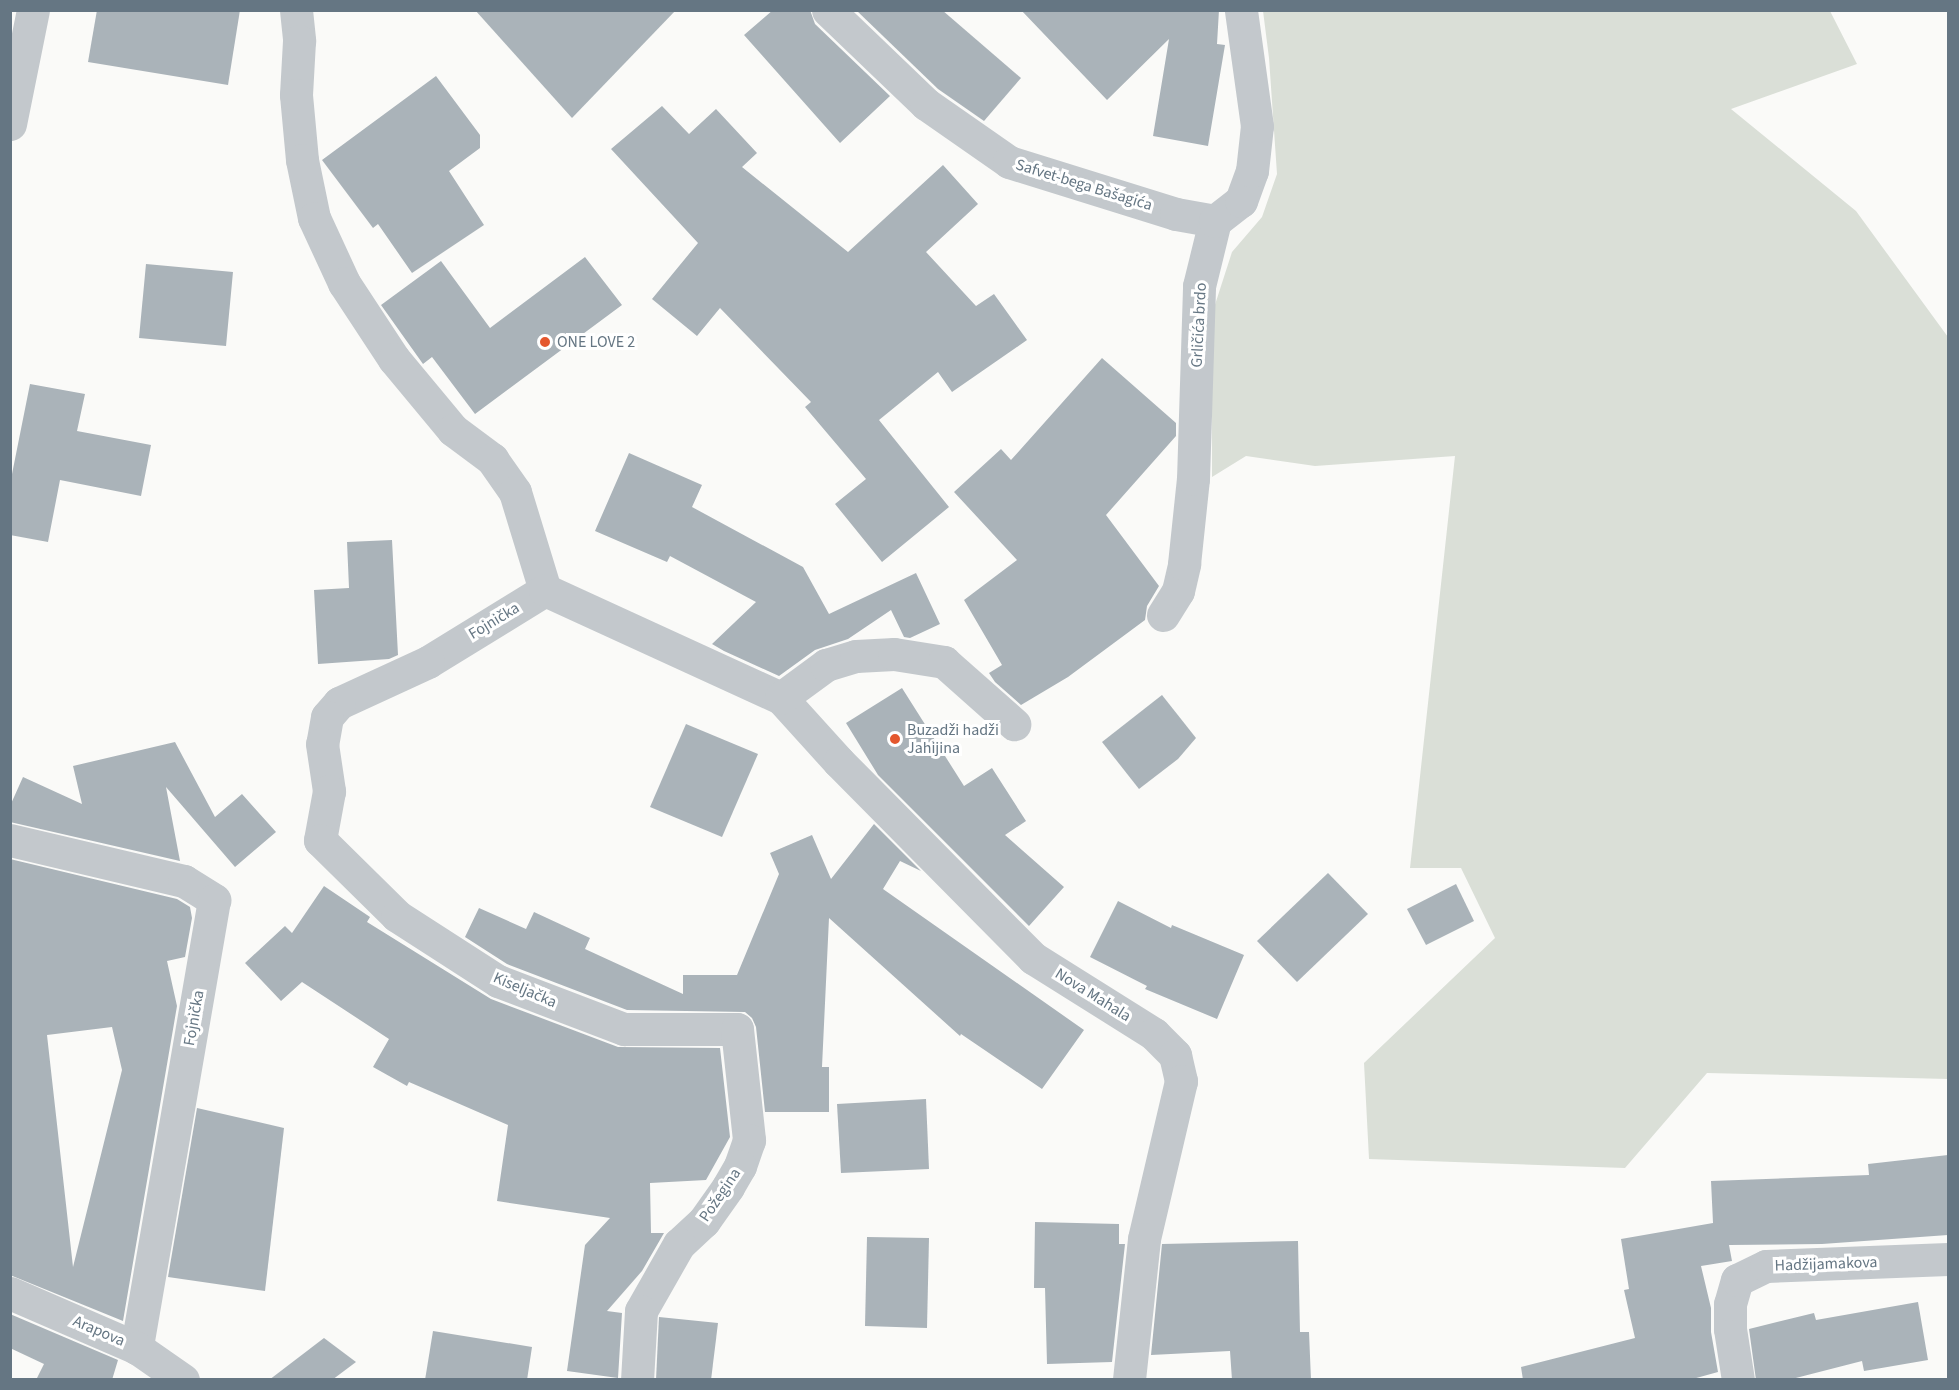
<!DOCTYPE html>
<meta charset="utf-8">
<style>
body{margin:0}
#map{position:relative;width:1959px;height:1390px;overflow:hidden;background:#fafaf8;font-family:"Source Sans 3",sans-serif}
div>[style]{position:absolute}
.green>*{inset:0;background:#dadfd7}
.building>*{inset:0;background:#aab3b9}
.minor>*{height:33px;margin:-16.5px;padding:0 16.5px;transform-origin:16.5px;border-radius:16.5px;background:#c3c8cc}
.dots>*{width:16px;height:16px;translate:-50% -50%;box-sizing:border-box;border:3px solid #fff;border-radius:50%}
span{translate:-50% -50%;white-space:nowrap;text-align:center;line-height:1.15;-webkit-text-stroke:6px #fff;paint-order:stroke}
.street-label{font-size:16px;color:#657683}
.poi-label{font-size:16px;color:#657683}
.left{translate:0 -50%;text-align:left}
.frame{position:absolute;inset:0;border:12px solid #657683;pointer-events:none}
</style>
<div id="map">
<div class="green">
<i style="clip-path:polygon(1263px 11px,1830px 11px,1857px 64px,1731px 109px,1856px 211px,1948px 337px,1948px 1079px,1707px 1073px,1625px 1168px,1369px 1159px,1364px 1063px,1495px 938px,1461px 868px,1410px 868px,1455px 456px,1315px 466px,1246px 456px,1212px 477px,1212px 314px,1232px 252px,1262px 217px,1277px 174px,1269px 58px)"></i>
</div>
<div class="building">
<i style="clip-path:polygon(97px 10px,240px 10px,228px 85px,88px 62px)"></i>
<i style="clip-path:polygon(475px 10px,676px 10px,572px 118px)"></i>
<i style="clip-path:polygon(773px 10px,810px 10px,815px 24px,890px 96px,840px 143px,744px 35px)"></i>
<i style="clip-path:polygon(856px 10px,942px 10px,1021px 78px,984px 121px,938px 89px)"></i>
<i style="clip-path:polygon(1021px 10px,1219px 10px,1217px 44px,1225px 45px,1208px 146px,1153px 136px,1169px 39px,1107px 100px)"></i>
<i style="clip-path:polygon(436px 76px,480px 135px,480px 148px,449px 171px,484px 225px,412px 273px,378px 224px,373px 228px,322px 160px)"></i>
<i style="clip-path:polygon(662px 106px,689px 134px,716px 109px,757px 153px,742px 167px,848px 252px,943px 165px,978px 204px,926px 252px,976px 306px,994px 294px,1027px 340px,952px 392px,938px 372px,879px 420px,949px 507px,882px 562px,835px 504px,866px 479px,805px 407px,811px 402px,720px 308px,697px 336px,652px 299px,698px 243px,611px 149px)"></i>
<i style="clip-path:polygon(585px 257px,622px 305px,475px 414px,432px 357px,423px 364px,381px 305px,441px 261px,490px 328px)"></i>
<i style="clip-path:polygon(146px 264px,233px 272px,226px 346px,139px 338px)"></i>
<i style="clip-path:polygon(1102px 358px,1176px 423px,1176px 436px,1106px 515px,1159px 586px,1147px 606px,1145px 620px,1068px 677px,1021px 705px,995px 682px,989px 673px,1002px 665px,964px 600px,1017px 560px,954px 492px,1001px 449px,1011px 460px)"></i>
<i style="clip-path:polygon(30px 384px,85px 394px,77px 431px,151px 445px,141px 496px,60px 480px,48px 542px,10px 535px,10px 484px)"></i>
<i style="clip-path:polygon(629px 453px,702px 485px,692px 507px,803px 567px,829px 614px,916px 573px,940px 624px,910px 638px,904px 637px,891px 610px,848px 639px,815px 650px,779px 676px,724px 651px,712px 644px,756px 602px,670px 556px,667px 562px,595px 531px)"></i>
<i style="clip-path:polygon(392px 540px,398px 655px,389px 659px,318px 664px,314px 590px,349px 588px,347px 542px)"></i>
<i style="clip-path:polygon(902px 688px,964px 786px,992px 768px,1026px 821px,1005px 835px,1064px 887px,1029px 926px,878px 775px,846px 723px)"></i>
<i style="clip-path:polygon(1162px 695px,1196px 738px,1178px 759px,1139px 789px,1102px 742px)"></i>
<i style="clip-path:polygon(686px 724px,758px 754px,722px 837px,650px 807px)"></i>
<i style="clip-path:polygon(175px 742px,215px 817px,242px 794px,276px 832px,235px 867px,166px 787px,180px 861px,10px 822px,10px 806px,23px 777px,82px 804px,73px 766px)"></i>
<i style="clip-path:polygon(874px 824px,921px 871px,900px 861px,883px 889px,1084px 1030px,1042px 1089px,961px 1034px,960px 1036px,829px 918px,822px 1067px,829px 1067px,829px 1112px,765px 1112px,756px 1027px,752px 1018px,745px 1012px,627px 1010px,507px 964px,465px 937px,479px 908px,526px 929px,534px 912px,590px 938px,585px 949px,683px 994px,683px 975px,737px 975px,779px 874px,770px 853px,812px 835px,831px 879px)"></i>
<i style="clip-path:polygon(evenodd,10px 859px,177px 899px,190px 907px,192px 918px,185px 957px,167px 961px,177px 1006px,123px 1321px,10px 1275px,10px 859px,112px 1027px,122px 1070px,73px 1267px,47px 1035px,112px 1027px)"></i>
<i style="clip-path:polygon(1328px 873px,1368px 914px,1297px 982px,1257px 941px)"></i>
<i style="clip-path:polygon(1456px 884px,1474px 921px,1426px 945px,1407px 909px)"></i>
<i style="clip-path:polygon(324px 886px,370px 917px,367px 922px,491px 999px,618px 1047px,720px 1048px,730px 1137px,706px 1180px,650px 1183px,651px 1233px,664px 1233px,642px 1271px,607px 1311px,622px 1313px,618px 1378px,567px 1371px,585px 1245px,610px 1218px,497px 1201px,508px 1125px,409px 1082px,407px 1086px,373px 1067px,389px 1039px,302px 982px,281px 1001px,245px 963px,285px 926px,292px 933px)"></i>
<i style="clip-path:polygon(1118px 901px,1171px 928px,1172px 925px,1244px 955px,1217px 1019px,1145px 989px,1147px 986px,1090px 957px)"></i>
<i style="clip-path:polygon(926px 1099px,929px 1169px,841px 1173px,837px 1104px)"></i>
<i style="clip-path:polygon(197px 1108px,284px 1128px,265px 1291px,168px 1277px)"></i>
<i style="clip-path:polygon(1948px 1155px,1948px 1235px,1822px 1244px,1729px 1245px,1732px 1261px,1701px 1266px,1711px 1308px,1711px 1332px,1718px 1372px,1689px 1380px,1523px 1380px,1521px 1367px,1635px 1338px,1624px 1290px,1629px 1289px,1621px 1239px,1713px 1223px,1711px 1181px,1869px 1175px,1868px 1164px)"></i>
<i style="clip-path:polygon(1035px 1222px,1119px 1224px,1119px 1244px,1125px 1244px,1112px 1362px,1047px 1364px,1045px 1288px,1034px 1288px)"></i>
<i style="clip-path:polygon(867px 1237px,929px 1238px,927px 1328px,865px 1326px)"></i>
<i style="clip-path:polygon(1298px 1241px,1300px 1332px,1309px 1332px,1311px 1380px,1232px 1380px,1230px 1351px,1151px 1355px,1162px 1244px)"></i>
<i style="clip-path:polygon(1918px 1302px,1928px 1360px,1864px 1371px,1862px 1361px,1788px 1380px,1756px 1380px,1749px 1329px,1814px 1313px,1816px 1320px)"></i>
<i style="clip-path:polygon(10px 1314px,118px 1360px,112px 1380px,36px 1380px,44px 1364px,10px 1348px)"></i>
<i style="clip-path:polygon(659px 1317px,718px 1323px,711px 1380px,656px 1380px)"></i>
<i style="clip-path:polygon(433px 1331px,532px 1347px,527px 1380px,425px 1380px)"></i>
<i style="clip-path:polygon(324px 1338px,356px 1362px,332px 1380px,269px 1380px)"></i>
</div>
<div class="minor">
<i style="left:296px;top:10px;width:31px;rotate:84deg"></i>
<i style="left:299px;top:41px;width:54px;rotate:93.2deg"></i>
<i style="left:296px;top:95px;width:65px;rotate:84.7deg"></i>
<i style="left:302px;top:160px;width:59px;rotate:78.3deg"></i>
<i style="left:314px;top:218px;width:72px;rotate:65.2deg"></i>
<i style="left:344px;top:283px;width:91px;rotate:56.7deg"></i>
<i style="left:394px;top:359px;width:92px;rotate:50.3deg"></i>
<i style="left:453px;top:430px;width:49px;rotate:36.6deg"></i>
<i style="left:492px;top:459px;width:40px;rotate:55.1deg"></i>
<i style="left:515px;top:492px;width:102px;rotate:73deg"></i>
<i style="left:828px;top:10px;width:136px;rotate:43.8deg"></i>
<i style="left:926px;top:104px;width:101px;rotate:34.9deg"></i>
<i style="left:1009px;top:162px;width:175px;rotate:17.3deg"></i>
<i style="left:1176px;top:214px;width:40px;rotate:10deg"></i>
<i style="left:10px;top:124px;width:116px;rotate:-78.6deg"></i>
<i style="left:545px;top:590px;width:137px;rotate:148.4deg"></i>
<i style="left:428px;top:662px;width:98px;rotate:155.3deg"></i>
<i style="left:339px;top:703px;width:18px;rotate:131deg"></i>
<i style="left:327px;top:717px;width:27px;rotate:100deg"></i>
<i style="left:322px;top:744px;width:48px;rotate:81.5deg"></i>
<i style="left:329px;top:791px;width:50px;rotate:100.4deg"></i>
<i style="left:320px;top:840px;width:108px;rotate:44.6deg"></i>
<i style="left:397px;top:916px;width:120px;rotate:32.8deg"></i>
<i style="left:498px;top:981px;width:135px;rotate:20.9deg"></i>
<i style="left:624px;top:1029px;width:113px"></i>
<i style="left:737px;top:1029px;width:112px;rotate:83.8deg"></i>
<i style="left:749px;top:1140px;width:28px;rotate:109deg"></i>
<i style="left:740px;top:1166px;width:24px;rotate:120deg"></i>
<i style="left:728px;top:1187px;width:42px;rotate:125.2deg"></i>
<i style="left:704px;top:1221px;width:34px;rotate:137deg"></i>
<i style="left:679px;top:1244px;width:77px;rotate:119.6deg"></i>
<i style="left:641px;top:1311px;width:69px;rotate:93.3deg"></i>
<i style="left:545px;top:590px;width:260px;rotate:24.6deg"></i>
<i style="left:781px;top:698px;width:86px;rotate:47.8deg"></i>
<i style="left:839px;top:762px;width:276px;rotate:45.3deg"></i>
<i style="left:1033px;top:958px;width:143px;rotate:32.1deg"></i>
<i style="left:1154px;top:1034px;width:30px;rotate:45deg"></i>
<i style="left:1175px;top:1055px;width:27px;rotate:77deg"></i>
<i style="left:1181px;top:1081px;width:162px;rotate:103.2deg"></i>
<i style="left:1144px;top:1239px;width:142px;rotate:96.1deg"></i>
<i style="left:1163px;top:615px;width:28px;rotate:-58deg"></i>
<i style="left:1178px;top:591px;width:28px;rotate:-77deg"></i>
<i style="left:1184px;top:564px;width:85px;rotate:-84deg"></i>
<i style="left:1193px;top:479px;width:193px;rotate:-88.2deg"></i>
<i style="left:1199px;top:286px;width:67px;rotate:-76.2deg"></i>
<i style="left:1215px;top:221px;width:33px;rotate:-38deg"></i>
<i style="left:1241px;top:201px;width:32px;rotate:-70deg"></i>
<i style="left:1252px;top:171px;width:45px;rotate:-83.7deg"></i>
<i style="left:1257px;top:126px;width:117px;rotate:-97.9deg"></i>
<i style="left:781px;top:698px;width:56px;rotate:-36.3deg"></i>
<i style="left:826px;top:665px;width:31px;rotate:-17deg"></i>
<i style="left:856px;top:656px;width:38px;rotate:-3deg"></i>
<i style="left:894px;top:654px;width:51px;rotate:9.1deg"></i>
<i style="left:944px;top:662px;width:94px;rotate:41.5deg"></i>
<i style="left:10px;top:840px;width:179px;rotate:13.3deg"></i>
<i style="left:184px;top:881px;width:36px;rotate:32deg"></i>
<i style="left:214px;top:900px;width:455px;rotate:99.8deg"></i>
<i style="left:10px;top:1293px;width:138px;rotate:23.4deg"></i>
<i style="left:137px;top:1348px;width:56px;rotate:34.8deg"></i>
<i style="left:1738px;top:1380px;width:52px;rotate:-98.9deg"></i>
<i style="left:1730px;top:1329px;width:25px;rotate:-90deg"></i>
<i style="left:1730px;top:1304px;width:25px;rotate:-74deg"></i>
<i style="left:1737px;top:1280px;width:32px;rotate:-26deg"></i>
<i style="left:1766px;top:1266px;width:182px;rotate:-2.2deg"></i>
</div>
<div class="dots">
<i style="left:545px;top:342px;background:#e4572e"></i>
<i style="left:895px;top:739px;background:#e4572e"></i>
</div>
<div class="street-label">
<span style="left:1084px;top:185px;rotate:17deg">Safvet-bega Bašagića</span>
<span style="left:1199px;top:325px;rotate:-87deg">Grličića brdo</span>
<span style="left:494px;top:621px;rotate:-31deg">Fojnička</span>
<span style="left:525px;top:990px;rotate:23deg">Kiseljačka</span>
<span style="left:1093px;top:995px;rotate:32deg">Nova Mahala</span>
<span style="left:194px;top:1018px;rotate:-80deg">Fojnička</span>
<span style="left:720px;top:1195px;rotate:-56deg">Požegina</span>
<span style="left:1826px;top:1264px;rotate:-2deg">Hadžijamakova</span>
<span style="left:99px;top:1331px;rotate:23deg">Arapova</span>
</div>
<div class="poi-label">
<span class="left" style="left:557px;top:342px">ONE LOVE 2</span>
<span class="left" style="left:907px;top:739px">Buzadži hadži<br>Jahijina</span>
</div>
<div class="frame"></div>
</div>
